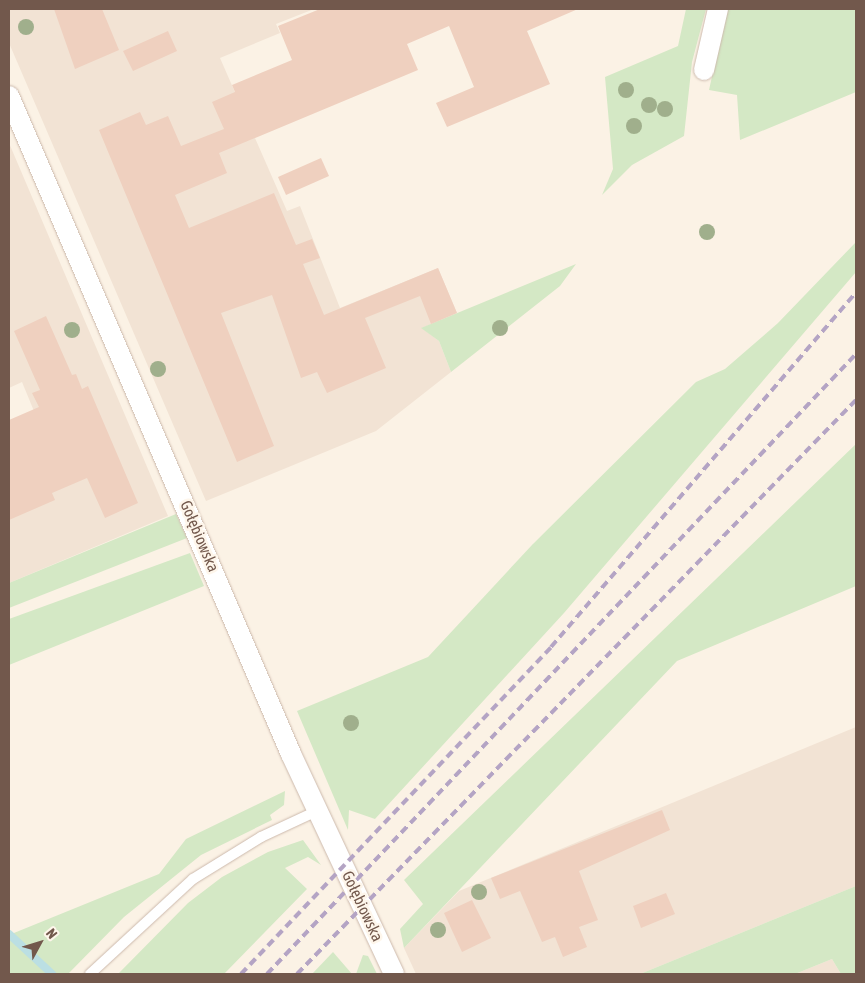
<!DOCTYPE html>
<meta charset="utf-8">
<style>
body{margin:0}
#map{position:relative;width:865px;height:983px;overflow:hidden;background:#fbf2e5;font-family:"Asap Condensed",sans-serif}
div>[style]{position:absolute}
.residential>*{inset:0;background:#f2e3d4}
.green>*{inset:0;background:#d4e8c5}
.stream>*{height:8px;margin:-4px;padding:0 4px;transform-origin:4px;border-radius:4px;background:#bbdfe3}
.building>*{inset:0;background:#efd0bf}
.roads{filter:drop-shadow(0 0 1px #ccb9ac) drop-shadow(0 0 1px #ccb9ac)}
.lane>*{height:10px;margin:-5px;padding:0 5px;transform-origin:5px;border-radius:5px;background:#fff}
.street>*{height:20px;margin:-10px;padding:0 10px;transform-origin:10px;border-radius:10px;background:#fff}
.rail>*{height:4px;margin-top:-2px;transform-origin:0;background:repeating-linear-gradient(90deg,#b4a4c4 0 8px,transparent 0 13px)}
.trees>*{width:16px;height:16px;margin:-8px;border-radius:50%;background:#a0af8c}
span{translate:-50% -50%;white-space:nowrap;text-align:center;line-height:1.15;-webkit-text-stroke:5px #fef6eb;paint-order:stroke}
.street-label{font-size:16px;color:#72584c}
.frame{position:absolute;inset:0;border:10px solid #72584c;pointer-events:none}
.north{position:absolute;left:15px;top:918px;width:50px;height:50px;-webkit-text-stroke:4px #fef6eb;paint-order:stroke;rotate:51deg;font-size:14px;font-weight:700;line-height:20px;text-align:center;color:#72584c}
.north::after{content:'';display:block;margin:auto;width:18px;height:22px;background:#72584c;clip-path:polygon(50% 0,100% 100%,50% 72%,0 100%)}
</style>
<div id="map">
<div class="residential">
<i style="clip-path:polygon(9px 9px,314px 9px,276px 24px,280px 33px,220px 58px,287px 211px,300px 206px,340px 308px,438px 268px,457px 313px,422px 328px,439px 341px,451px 372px,376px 431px,206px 501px,9px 43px)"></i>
<i style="clip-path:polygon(9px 143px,168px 516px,9px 583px,9px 496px,24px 489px,9px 448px,43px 433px,22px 382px,9px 388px)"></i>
<i style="clip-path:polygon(856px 727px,856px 886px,640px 974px,416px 974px,404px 948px,459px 891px)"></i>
<i style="clip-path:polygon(832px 959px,841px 974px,795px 974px)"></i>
</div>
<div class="green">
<i style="clip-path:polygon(686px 9px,706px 9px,692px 62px,684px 136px,632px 165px,602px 195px,613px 169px,605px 77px,678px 46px)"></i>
<i style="clip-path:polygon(727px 9px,856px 9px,856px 92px,740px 140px,737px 95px,709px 90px)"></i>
<i style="clip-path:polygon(856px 242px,856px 272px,564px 613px,375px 819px,349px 810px,348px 830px,297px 711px,428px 657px,532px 545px,696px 382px,725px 369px,778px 323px)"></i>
<i style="clip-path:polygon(576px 264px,560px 286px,451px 372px,439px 341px,421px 328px)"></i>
<i style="clip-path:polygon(856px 444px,856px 586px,677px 661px,404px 948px,400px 929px,423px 904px,404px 880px)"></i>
<i style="clip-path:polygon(176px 514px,187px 538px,9px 608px,9px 583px)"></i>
<i style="clip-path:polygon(190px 553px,204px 586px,9px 665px,9px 619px)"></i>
<i style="clip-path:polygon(285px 791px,284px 805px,270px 815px,272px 820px,201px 855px,124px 917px,68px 974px,9px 974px,9px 935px,159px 874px,186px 839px)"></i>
<i style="clip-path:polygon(303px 840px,321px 865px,308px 857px,285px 868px,307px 889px,224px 974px,118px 974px,188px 903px,222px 877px,268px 852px)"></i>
<i style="clip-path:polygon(856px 886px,856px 974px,841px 974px,832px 959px,795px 974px,640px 974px)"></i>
<i style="clip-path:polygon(333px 952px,352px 974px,312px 974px)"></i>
<i style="clip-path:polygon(363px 955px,368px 956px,377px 974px,356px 974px)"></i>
</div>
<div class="stream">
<i style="left:9px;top:934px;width:59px;rotate:42.9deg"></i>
</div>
<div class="building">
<i style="clip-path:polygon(54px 9px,102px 9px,119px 50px,75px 69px)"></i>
<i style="clip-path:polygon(320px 9px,578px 9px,527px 31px,550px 84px,447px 127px,436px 103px,474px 87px,449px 26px,407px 44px,418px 70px,219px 153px,227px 173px,175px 195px,189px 228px,274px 193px,296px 245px,312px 239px,320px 258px,303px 264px,324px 315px,438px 268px,457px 313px,431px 324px,420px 296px,365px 318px,386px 368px,327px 393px,317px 372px,301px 378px,272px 295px,221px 313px,274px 446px,237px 462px,99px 130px,140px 112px,146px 125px,168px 116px,181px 146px,224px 129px,212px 102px,235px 92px,232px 85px,292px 60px,278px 26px)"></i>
<i style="clip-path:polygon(168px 31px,177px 51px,133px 71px,123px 51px)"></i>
<i style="clip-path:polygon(321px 158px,329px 176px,286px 195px,278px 177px)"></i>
<i style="clip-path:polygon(46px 316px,72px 375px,76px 374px,82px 389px,88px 386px,138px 503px,105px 518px,87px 478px,52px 493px,55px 500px,9px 520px,9px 420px,39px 407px,32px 393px,40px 390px,14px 331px)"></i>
<i style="clip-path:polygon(662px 810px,670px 830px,579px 871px,598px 920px,579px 927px,587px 947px,563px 957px,555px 937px,542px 942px,520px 891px,500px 899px,491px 878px)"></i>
<i style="clip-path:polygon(666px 893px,675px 914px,641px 928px,633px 906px)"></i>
<i style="clip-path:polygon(472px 900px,491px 938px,462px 952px,444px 913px)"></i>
</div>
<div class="roads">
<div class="lane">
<i style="left:90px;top:974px;width:140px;rotate:-42.7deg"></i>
<i style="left:193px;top:879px;width:80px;rotate:-31.7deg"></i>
<i style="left:261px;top:837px;width:64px;rotate:-25deg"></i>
</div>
<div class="street">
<i style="left:704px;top:70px;width:63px;rotate:-77.1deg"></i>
<i style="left:9px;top:96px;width:716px;rotate:66.8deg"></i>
<i style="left:291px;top:754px;width:243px;rotate:64.9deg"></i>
</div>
</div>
<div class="rail">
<i style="left:241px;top:974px;width:451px;rotate:-46.5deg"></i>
<i style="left:551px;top:647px;width:467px;rotate:-49.3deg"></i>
<i style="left:267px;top:974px;width:855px;rotate:-46.47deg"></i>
<i style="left:297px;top:974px;width:801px;rotate:-45.76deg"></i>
</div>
<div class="trees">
<i style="left:26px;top:27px"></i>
<i style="left:626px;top:90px"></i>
<i style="left:649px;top:105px"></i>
<i style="left:665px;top:109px"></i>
<i style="left:634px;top:126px"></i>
<i style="left:707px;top:232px"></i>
<i style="left:500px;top:328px"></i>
<i style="left:72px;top:330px"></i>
<i style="left:158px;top:369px"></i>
<i style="left:351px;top:723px"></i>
<i style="left:479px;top:892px"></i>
<i style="left:438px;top:930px"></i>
</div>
<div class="street-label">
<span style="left:200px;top:536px;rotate:67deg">Gołębiowska</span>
<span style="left:363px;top:906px;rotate:65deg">Gołębiowska</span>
</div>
<div class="frame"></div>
<div class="north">N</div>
</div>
